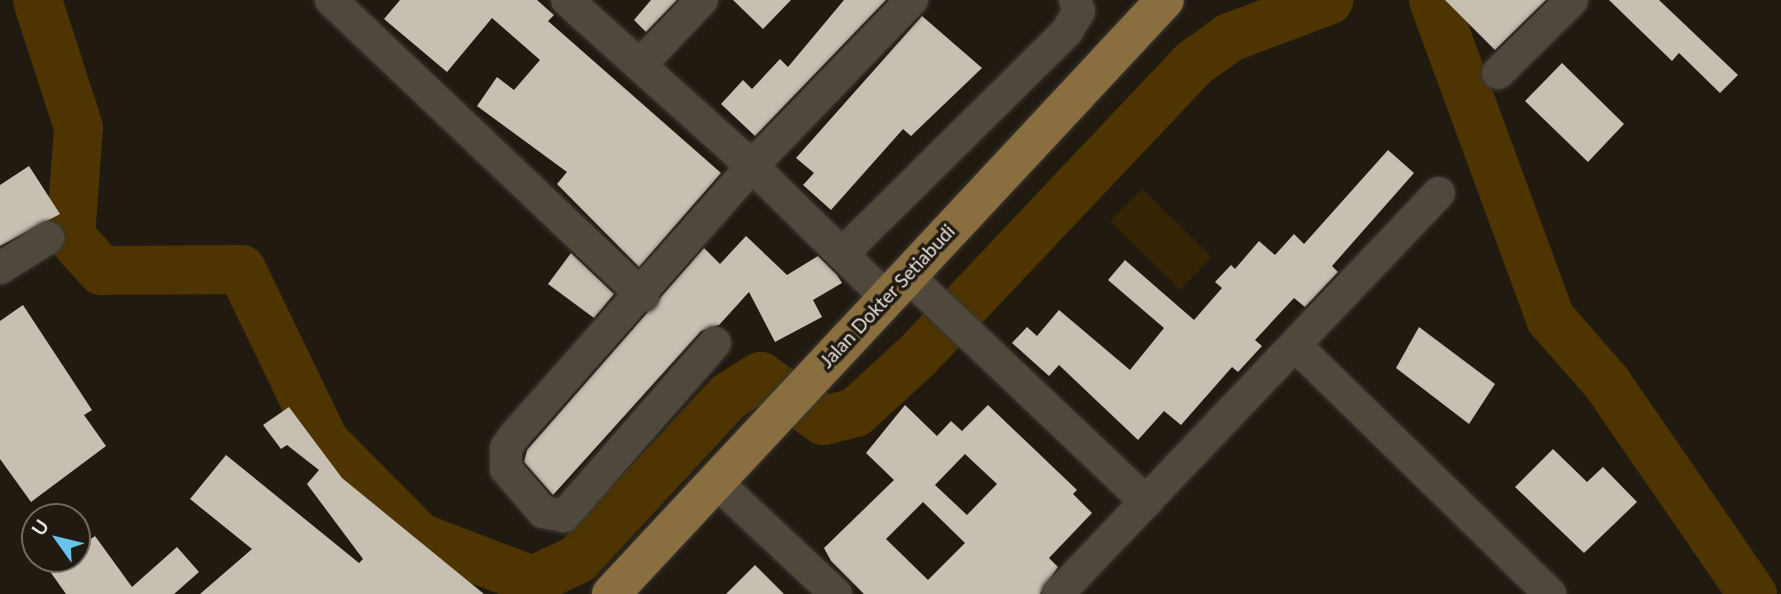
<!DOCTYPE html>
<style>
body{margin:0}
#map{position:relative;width:1781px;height:594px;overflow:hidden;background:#201a11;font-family:Lato,sans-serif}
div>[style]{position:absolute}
.green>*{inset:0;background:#342404}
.river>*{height:49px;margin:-24.5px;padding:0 24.5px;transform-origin:24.5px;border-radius:24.5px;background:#4d3400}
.building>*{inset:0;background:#c7bfb2}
.roads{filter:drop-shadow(0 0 2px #3a3631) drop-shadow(0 0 2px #3a3631)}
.street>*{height:32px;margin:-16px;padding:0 16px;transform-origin:16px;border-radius:16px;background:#4f483d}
.primary>*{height:38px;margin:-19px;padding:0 19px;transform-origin:19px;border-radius:19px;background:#896e3f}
span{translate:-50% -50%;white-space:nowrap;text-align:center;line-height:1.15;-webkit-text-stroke:7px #201a11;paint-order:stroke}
.street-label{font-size:19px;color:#e6e2dc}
.north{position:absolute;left:21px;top:503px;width:70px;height:70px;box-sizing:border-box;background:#201a11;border:2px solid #6f6a62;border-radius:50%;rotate:304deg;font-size:19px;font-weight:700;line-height:28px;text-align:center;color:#e6e2dc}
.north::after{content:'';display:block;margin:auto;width:24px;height:32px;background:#66c4ef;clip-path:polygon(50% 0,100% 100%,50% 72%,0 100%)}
</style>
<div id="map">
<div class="green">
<i style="clip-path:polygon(1142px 189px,1212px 257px,1180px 290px,1110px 221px)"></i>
</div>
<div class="river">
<i style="left:37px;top:0;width:133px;rotate:72.1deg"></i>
<i style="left:78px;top:127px;width:109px;rotate:94.2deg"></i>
<i style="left:70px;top:236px;width:46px;rotate:47.6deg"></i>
<i style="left:101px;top:270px;width:140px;rotate:-0.4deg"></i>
<i style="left:241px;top:269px;width:191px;rotate:64.2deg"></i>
<i style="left:324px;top:441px;width:135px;rotate:45.3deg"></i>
<i style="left:419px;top:537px;width:121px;rotate:20.8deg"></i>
<i style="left:532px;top:580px;width:50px;rotate:-25deg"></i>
<i style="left:577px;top:559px;width:222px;rotate:-47.2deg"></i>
<i style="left:728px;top:396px;width:38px;rotate:-32deg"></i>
<i style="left:760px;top:376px;width:77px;rotate:34.9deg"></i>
<i style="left:823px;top:420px;width:33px;rotate:-14deg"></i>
<i style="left:855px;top:412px;width:84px;rotate:-42.6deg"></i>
<i style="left:917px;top:355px;width:402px;rotate:-46.6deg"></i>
<i style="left:1193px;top:63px;width:44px;rotate:-35.8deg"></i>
<i style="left:1229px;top:37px;width:106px;rotate:-20.5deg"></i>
<i style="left:1433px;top:0;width:339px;rotate:69.8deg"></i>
<i style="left:1550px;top:318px;width:85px;rotate:48.8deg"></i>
<i style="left:1606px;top:382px;width:257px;rotate:55.4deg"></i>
</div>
<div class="building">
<i style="clip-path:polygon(400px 0,537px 0,554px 15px,548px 21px,721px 173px,639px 267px,557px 184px,567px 172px,477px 106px,497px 77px,514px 90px,540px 60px,492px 18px,447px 72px,384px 19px)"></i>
<i style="clip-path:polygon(651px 0,677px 0,646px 32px,634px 20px)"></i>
<i style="clip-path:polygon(733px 0,791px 0,763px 29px)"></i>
<i style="clip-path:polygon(844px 0,886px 0,755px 136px,721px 104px,743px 80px,752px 89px,780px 59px,788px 67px)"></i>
<i style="clip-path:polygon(1445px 0,1546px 0,1495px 50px)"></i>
<i style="clip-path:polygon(1609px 0,1659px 0,1738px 75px,1720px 93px,1679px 53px,1672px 61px)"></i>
<i style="clip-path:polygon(922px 16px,982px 68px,911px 136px,903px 129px,831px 210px,803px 185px,814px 173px,796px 158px)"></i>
<i style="clip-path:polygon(1562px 63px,1624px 124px,1588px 162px,1525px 101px)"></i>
<i style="clip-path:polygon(1388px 150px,1414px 173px,1332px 266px,1338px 272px,1305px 307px,1294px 298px,1255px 340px,1262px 346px,1238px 372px,1232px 367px,1181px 425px,1164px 411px,1138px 440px,1059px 365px,1049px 376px,1012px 343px,1027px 327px,1037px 336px,1059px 310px,1130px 370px,1164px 328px,1108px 280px,1125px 260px,1194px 320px,1222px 288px,1215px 282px,1231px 265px,1235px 269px,1259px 241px,1275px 255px,1294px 234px,1304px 244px)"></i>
<i style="clip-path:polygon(29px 166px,60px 214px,0 246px,0 185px)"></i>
<i style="clip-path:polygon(746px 236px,787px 275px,818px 256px,837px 275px,842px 283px,813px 300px,822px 317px,775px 342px,749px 292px,719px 325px,701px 331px,553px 495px,524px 462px,527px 450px,704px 248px,720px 264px)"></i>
<i style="clip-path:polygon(571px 253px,614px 294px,594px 318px,548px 284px)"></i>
<i style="clip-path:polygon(23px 305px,92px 410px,84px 415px,106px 446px,31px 502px,0 459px,0 321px)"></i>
<i style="clip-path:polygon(1419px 327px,1495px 384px,1469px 424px,1396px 368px)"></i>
<i style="clip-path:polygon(evenodd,905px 405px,937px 436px,951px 421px,962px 431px,988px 405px,1077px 490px,1073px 494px,1092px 513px,1049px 558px,1058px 567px,1040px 594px,864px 594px,831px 561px,824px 548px,894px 480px,866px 453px,905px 405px,965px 454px,997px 484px,967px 515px,935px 485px,965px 454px,905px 405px,923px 502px,965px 543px,928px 580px,886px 539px,923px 502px)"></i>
<i style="clip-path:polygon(289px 407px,342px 478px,484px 594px,200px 594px,252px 549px,190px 499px,226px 455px,359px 563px,363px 559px,307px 484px,319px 470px,287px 445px,281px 449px,263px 425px)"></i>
<i style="clip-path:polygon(1553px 449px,1587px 482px,1603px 467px,1637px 502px,1584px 553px,1515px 487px)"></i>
<i style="clip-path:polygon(95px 536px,132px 587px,177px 547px,199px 572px,174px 594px,66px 594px,49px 570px,77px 559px,77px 549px)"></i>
<i style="clip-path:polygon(755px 565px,784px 594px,726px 594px)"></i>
</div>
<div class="roads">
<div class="street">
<i style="left:331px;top:0;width:430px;rotate:43.5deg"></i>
<i style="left:567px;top:0;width:249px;rotate:41.9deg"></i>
<i style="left:752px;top:166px;width:187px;rotate:44.4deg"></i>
<i style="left:640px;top:65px;width:90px;rotate:-46.4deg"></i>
<i style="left:1498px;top:73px;width:104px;rotate:-44.6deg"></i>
<i style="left:842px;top:254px;width:317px;rotate:-44.7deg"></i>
<i style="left:1067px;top:31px;width:23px;rotate:-59deg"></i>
<i style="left:1079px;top:11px;width:12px;rotate:-110deg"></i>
<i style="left:0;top:268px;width:57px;rotate:-32deg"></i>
<i style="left:907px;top:275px;width:330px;rotate:43.5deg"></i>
<i style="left:715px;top:343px;width:230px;rotate:131.1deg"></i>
<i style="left:564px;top:516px;width:21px;rotate:-169deg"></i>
<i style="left:543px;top:512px;width:57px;rotate:-130.7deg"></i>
<i style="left:506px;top:469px;width:21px;rotate:-90deg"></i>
<i style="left:506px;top:448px;width:16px;rotate:-55deg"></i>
<i style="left:515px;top:435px;width:359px;rotate:-48.6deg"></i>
<i style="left:752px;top:166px;width:231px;rotate:-46.1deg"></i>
<i style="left:1296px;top:346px;width:355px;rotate:44.3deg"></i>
<i style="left:714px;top:480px;width:167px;rotate:43.1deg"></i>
<i style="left:1058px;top:594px;width:553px;rotate:-46.47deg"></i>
</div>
<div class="primary">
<i style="left:611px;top:594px;width:812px;rotate:-47deg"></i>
</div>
</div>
<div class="street-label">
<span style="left:887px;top:296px;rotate:-47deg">Jalan Dokter Setiabudi</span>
</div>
<div class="north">U</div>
</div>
